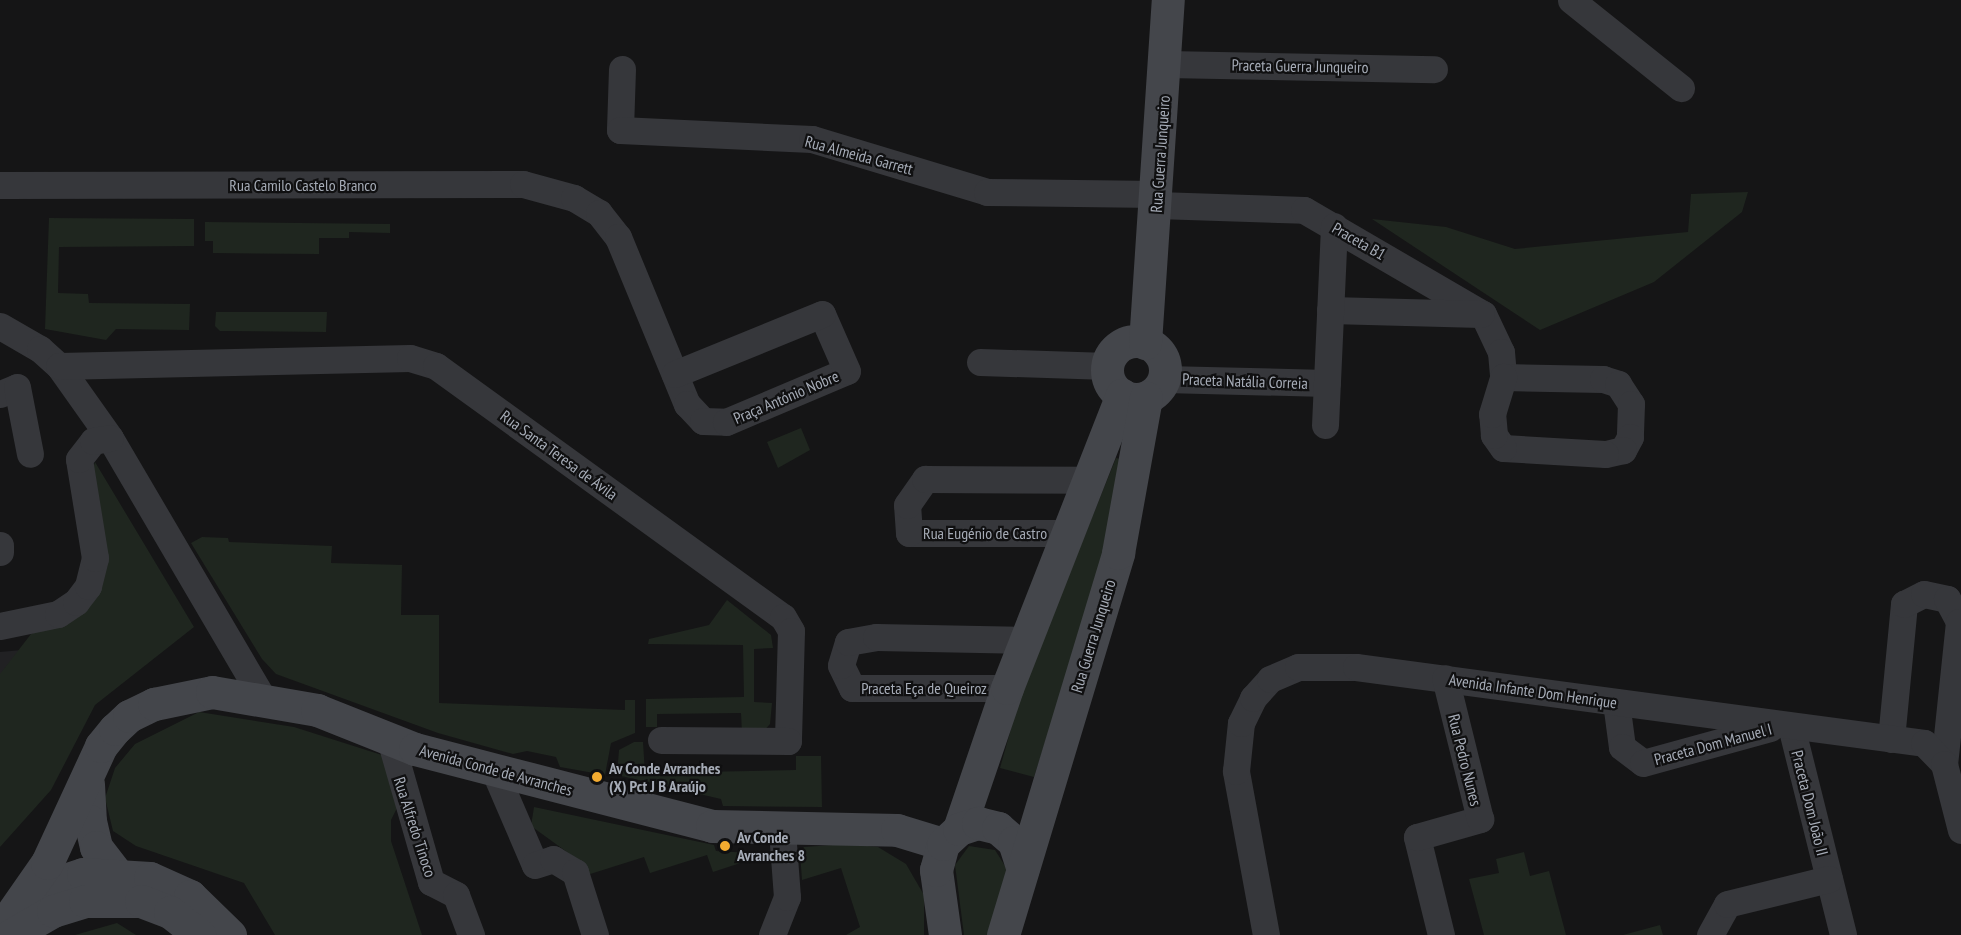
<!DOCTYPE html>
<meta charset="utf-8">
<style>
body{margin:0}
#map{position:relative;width:1961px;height:935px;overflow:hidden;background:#151516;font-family:"PT Sans Narrow",sans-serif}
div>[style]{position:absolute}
.built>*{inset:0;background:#212123}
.green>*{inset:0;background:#1f261f}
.street>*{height:27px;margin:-13.5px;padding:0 13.5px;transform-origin:13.5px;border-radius:13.5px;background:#36373b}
.secondary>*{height:33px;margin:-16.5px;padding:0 16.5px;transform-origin:16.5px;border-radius:16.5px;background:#44464b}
.secondary>.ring{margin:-16.5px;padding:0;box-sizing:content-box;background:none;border:33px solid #44464b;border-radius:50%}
.dots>*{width:16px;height:16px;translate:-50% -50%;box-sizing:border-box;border:3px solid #101011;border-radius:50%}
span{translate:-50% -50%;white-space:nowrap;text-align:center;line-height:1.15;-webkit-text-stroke:4.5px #101011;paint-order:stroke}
.street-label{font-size:16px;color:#a6acb7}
.poi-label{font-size:16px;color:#a6acb7;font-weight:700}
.left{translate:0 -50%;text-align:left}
</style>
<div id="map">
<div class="built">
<i style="clip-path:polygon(22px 650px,0 745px,0 652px)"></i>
</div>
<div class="green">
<i style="clip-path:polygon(1748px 192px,1742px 212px,1654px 282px,1540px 330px,1372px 219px,1446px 227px,1515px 249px,1688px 232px,1691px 194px)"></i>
<i style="clip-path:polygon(49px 218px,194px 219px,194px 246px,59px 247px,58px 293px,88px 294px,89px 303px,190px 304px,189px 330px,116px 329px,106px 340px,45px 329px)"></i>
<i style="clip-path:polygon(205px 222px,390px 224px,390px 233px,349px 232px,349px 238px,319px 238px,319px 254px,213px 253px,213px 241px,205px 241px)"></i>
<i style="clip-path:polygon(216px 312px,327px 312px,326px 332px,220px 331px,215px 326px)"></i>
<i style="clip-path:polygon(801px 428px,810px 450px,778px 468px,767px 442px)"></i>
<i style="clip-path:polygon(1116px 458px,1125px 460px,1110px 541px,1034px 777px,1000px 768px,1021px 693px)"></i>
<i style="clip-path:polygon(95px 462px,194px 627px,95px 705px,51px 790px,0 847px,0 674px,31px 634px,80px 610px,86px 490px)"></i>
<i style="clip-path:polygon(202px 537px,228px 538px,229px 542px,332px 546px,331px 563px,402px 565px,401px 615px,439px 615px,439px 703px,625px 710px,625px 700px,635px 700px,635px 733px,611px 743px,605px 775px,560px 767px,556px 757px,527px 751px,513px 754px,438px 733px,276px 674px,262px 659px,191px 543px)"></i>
<i style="clip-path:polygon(727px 600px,771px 635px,773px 648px,754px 649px,754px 702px,772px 703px,770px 724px,762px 733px,742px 733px,741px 713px,657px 714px,657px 727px,646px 727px,646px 699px,744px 697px,743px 645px,648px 644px,649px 639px,709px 625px)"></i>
<i style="clip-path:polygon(199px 712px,294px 727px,385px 756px,399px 804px,391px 820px,391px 841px,422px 935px,275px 935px,244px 883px,136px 846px,113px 831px,105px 798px,115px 768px,135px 744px)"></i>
<i style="clip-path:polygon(634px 742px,643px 742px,645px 773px,796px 770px,796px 756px,821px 756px,822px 807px,723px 806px,721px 799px,617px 775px,619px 750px)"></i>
<i style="clip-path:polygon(534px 807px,714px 845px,716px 851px,768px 854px,713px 872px,707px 855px,650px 873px,644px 857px,587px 875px,578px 860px,531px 826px)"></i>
<i style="clip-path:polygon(846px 844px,878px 847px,906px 864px,924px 895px,924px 935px,846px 935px,860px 927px,841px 868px,802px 880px,800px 853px,804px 847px)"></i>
<i style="clip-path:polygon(969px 846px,995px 850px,1007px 869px,989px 935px,964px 935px,955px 865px)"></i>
<i style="clip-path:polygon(1524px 852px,1530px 876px,1549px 871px,1566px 935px,1484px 935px,1469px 879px,1499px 873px,1496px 859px)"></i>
<i style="clip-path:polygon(117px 923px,136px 935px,75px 935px)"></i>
<i style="clip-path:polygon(1660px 925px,1663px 935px,1623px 935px)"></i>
</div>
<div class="street">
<i style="left:1571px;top:0;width:141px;rotate:38.7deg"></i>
<i style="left:1166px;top:64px;width:268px;rotate:1.1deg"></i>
<i style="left:622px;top:69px;width:61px;rotate:91.9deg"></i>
<i style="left:620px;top:130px;width:192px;rotate:2.7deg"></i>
<i style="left:812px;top:139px;width:183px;rotate:16.8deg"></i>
<i style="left:987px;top:192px;width:170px;rotate:0.7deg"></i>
<i style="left:0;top:185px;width:523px;rotate:-0.11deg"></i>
<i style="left:523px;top:184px;width:53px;rotate:15.4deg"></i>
<i style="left:574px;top:198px;width:29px;rotate:31deg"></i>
<i style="left:599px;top:213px;width:31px;rotate:52deg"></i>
<i style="left:618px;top:237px;width:181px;rotate:67.6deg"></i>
<i style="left:687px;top:404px;width:23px;rotate:47deg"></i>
<i style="left:703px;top:421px;width:23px;rotate:2deg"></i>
<i style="left:726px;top:422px;width:131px;rotate:-22.9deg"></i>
<i style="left:847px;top:371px;width:62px;rotate:-113.7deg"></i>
<i style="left:822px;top:314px;width:159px;rotate:157.8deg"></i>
<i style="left:1157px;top:205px;width:147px;rotate:1.9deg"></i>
<i style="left:1304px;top:210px;width:207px;rotate:30.2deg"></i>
<i style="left:1483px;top:314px;width:42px;rotate:64.7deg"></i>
<i style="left:1501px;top:352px;width:25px;rotate:85deg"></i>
<i style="left:1503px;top:377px;width:100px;rotate:1.1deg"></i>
<i style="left:1603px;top:379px;width:16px;rotate:18deg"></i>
<i style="left:1618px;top:384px;width:24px;rotate:57deg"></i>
<i style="left:1631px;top:404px;width:33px;rotate:92deg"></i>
<i style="left:1630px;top:437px;width:15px;rotate:118deg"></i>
<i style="left:1623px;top:450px;width:18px;rotate:167deg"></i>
<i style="left:1605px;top:454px;width:102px;rotate:-176.6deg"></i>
<i style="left:1503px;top:448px;width:16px;rotate:-125deg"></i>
<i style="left:1494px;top:435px;width:21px;rotate:-95deg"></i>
<i style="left:1492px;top:414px;width:39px;rotate:-73deg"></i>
<i style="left:1330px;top:310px;width:151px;rotate:1.5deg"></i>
<i style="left:0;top:326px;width:46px;rotate:29.9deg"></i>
<i style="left:40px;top:349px;width:25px;rotate:42deg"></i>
<i style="left:59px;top:366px;width:88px;rotate:54.7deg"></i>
<i style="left:110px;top:438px;width:304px;rotate:59.6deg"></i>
<i style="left:980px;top:362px;width:128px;rotate:1.8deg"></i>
<i style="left:59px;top:366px;width:351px;rotate:-1.3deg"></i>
<i style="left:410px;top:358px;width:27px;rotate:17deg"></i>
<i style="left:436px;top:366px;width:428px;rotate:35.9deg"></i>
<i style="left:783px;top:617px;width:16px;rotate:60deg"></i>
<i style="left:791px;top:631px;width:110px;rotate:91.6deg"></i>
<i style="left:788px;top:741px;width:127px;rotate:-179.5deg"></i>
<i style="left:1164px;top:379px;width:163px;rotate:1.4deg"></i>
<i style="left:0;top:394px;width:18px;rotate:-22deg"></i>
<i style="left:17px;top:387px;width:68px;rotate:79deg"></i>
<i style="left:1325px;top:425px;width:199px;rotate:-87.4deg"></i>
<i style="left:1068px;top:533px;width:159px;rotate:180deg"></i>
<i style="left:909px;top:533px;width:28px;rotate:-94deg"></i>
<i style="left:907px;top:505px;width:32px;rotate:-55deg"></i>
<i style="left:925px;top:479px;width:165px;rotate:0.3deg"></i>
<i style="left:0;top:545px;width:7px;rotate:90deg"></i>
<i style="left:0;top:626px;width:59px;rotate:-11.7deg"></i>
<i style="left:58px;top:614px;width:22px;rotate:-34deg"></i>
<i style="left:76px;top:602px;width:20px;rotate:-53deg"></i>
<i style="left:88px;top:586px;width:29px;rotate:-76deg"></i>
<i style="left:95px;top:558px;width:100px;rotate:-99.2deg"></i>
<i style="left:79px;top:459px;width:23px;rotate:-52deg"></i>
<i style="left:93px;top:441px;width:17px;rotate:-10deg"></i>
<i style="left:1007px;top:688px;width:155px;rotate:180deg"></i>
<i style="left:852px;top:688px;width:25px;rotate:-116deg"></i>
<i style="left:841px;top:665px;width:24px;rotate:-73deg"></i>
<i style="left:848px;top:642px;width:28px;rotate:-10deg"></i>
<i style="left:876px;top:637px;width:150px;rotate:1.1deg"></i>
<i style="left:1616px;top:702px;width:45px;rotate:82.4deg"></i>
<i style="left:1622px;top:747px;width:26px;rotate:37deg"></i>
<i style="left:1643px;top:763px;width:132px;rotate:-15.4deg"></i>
<i style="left:1791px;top:726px;width:215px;rotate:76deg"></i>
<i style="left:390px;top:739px;width:149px;rotate:74deg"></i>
<i style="left:431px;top:882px;width:28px;rotate:27deg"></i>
<i style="left:456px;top:895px;width:43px;rotate:69.4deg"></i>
<i style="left:1891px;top:739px;width:136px;rotate:-84.5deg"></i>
<i style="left:1904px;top:604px;width:22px;rotate:-27deg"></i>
<i style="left:1924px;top:594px;width:24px;rotate:12deg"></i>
<i style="left:1947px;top:599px;width:26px;rotate:62deg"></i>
<i style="left:1959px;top:622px;width:143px;rotate:96deg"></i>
<i style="left:494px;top:770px;width:103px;rotate:66.7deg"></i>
<i style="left:535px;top:865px;width:19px;rotate:-18deg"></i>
<i style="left:553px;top:859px;width:26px;rotate:31deg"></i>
<i style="left:575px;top:872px;width:66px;rotate:72.4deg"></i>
<i style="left:772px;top:935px;width:41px;rotate:-68.5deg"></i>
<i style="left:787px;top:897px;width:67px;rotate:-94.3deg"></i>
<i style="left:1266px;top:935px;width:167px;rotate:-100.4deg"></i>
<i style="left:1236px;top:771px;width:48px;rotate:-84.1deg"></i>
<i style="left:1241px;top:723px;width:28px;rotate:-64deg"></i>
<i style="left:1253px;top:698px;width:25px;rotate:-48deg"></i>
<i style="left:1270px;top:679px;width:30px;rotate:-23deg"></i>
<i style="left:1298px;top:667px;width:58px"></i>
<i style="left:1356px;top:667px;width:573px;rotate:7.62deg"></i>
<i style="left:1924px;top:743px;width:29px;rotate:46deg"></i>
<i style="left:1944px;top:764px;width:68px;rotate:75.6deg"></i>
<i style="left:1441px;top:935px;width:101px;rotate:-103.8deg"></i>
<i style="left:1417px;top:837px;width:66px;rotate:-15.9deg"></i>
<i style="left:1480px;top:819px;width:145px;rotate:-103.9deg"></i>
<i style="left:1710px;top:935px;width:35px;rotate:-61deg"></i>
<i style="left:1727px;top:904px;width:105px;rotate:-13.8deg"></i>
</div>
<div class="secondary">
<i class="ring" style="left:1107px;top:341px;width:25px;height:25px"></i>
<i style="left:1145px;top:343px;width:344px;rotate:-86.2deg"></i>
<i style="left:88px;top:784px;width:37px;rotate:87deg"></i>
<i style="left:90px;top:821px;width:27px;rotate:77deg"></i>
<i style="left:96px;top:847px;width:49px;rotate:52.4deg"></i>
<i style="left:959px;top:829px;width:149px;rotate:-71.2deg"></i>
<i style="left:1007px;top:688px;width:315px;rotate:-68.6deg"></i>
<i style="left:29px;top:892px;width:57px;rotate:-18.4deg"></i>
<i style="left:83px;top:874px;width:67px;rotate:3.4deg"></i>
<i style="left:150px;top:878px;width:44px;rotate:24.2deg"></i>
<i style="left:190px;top:896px;width:56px;rotate:44.3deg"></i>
<i style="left:0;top:930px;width:82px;rotate:-55deg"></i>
<i style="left:47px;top:863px;width:129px;rotate:-65.2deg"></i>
<i style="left:101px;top:746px;width:22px;rotate:-51deg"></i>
<i style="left:115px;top:729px;width:19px;rotate:-43deg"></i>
<i style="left:129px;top:716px;width:28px;rotate:-26deg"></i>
<i style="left:154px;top:704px;width:59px;rotate:-11.7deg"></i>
<i style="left:212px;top:692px;width:107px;rotate:9.7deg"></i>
<i style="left:317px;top:710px;width:105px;rotate:21.7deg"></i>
<i style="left:415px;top:749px;width:307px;rotate:14.5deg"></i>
<i style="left:712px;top:826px;width:185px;rotate:1.2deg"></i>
<i style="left:897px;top:830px;width:48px;rotate:16.9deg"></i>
<i style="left:11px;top:935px;width:48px;rotate:-29.7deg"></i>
<i style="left:53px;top:911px;width:34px;rotate:-17deg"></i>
<i style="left:85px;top:901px;width:56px"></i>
<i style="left:141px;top:901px;width:31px;rotate:21deg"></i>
<i style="left:170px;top:912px;width:37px;rotate:38deg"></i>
<i style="left:945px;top:935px;width:66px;rotate:-97.9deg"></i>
<i style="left:936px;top:870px;width:27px;rotate:-75deg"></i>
<i style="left:943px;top:844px;width:22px;rotate:-43deg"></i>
<i style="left:959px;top:829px;width:20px;rotate:-18deg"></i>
<i style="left:978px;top:823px;width:21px;rotate:14deg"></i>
<i style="left:998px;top:828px;width:21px;rotate:41deg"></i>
<i style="left:1014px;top:842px;width:28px;rotate:72deg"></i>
<i style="left:1003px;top:935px;width:399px;rotate:-73.2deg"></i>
<i style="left:1118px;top:553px;width:158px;rotate:-79.8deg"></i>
</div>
<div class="dots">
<i style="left:597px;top:777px;background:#f3ab30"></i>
<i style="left:725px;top:846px;background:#f3ab30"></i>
</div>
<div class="street-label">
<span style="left:1300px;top:66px;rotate:1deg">Praceta Guerra Junqueiro</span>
<span style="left:1160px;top:154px;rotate:-86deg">Rua Guerra Junqueiro</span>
<span style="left:859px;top:155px;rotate:15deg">Rua Almeida Garrett</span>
<span style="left:303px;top:185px">Rua Camilo Castelo Branco</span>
<span style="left:1359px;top:241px;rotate:30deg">Praceta B1</span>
<span style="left:1245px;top:381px;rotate:2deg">Praceta Natália Correia</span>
<span style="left:786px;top:397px;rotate:-23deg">Praça António Nobre</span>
<span style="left:559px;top:455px;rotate:36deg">Rua Santa Teresa de Ávila</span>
<span style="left:985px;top:533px">Rua Eugénio de Castro</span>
<span style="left:1093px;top:636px;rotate:-73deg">Rua Guerra Junqueiro</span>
<span style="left:924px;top:688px">Praceta Eça de Queiroz</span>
<span style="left:1533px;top:691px;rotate:8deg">Avenida Infante Dom Henrique</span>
<span style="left:1713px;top:744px;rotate:-15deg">Praceta Dom Manuel I</span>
<span style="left:1465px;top:760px;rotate:76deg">Rua Pedro Nunes</span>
<span style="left:496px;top:770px;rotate:15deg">Avenida Conde de Avranches</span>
<span style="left:1810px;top:803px;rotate:76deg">Praceta Dom João II</span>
<span style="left:415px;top:827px;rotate:72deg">Rua Alfredo Tinoco</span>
</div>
<div class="poi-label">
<span class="left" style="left:609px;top:777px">Av Conde Avranches<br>(X) Pct J B Araújo</span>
<span class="left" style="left:737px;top:846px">Av Conde<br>Avranches 8</span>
</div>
</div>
